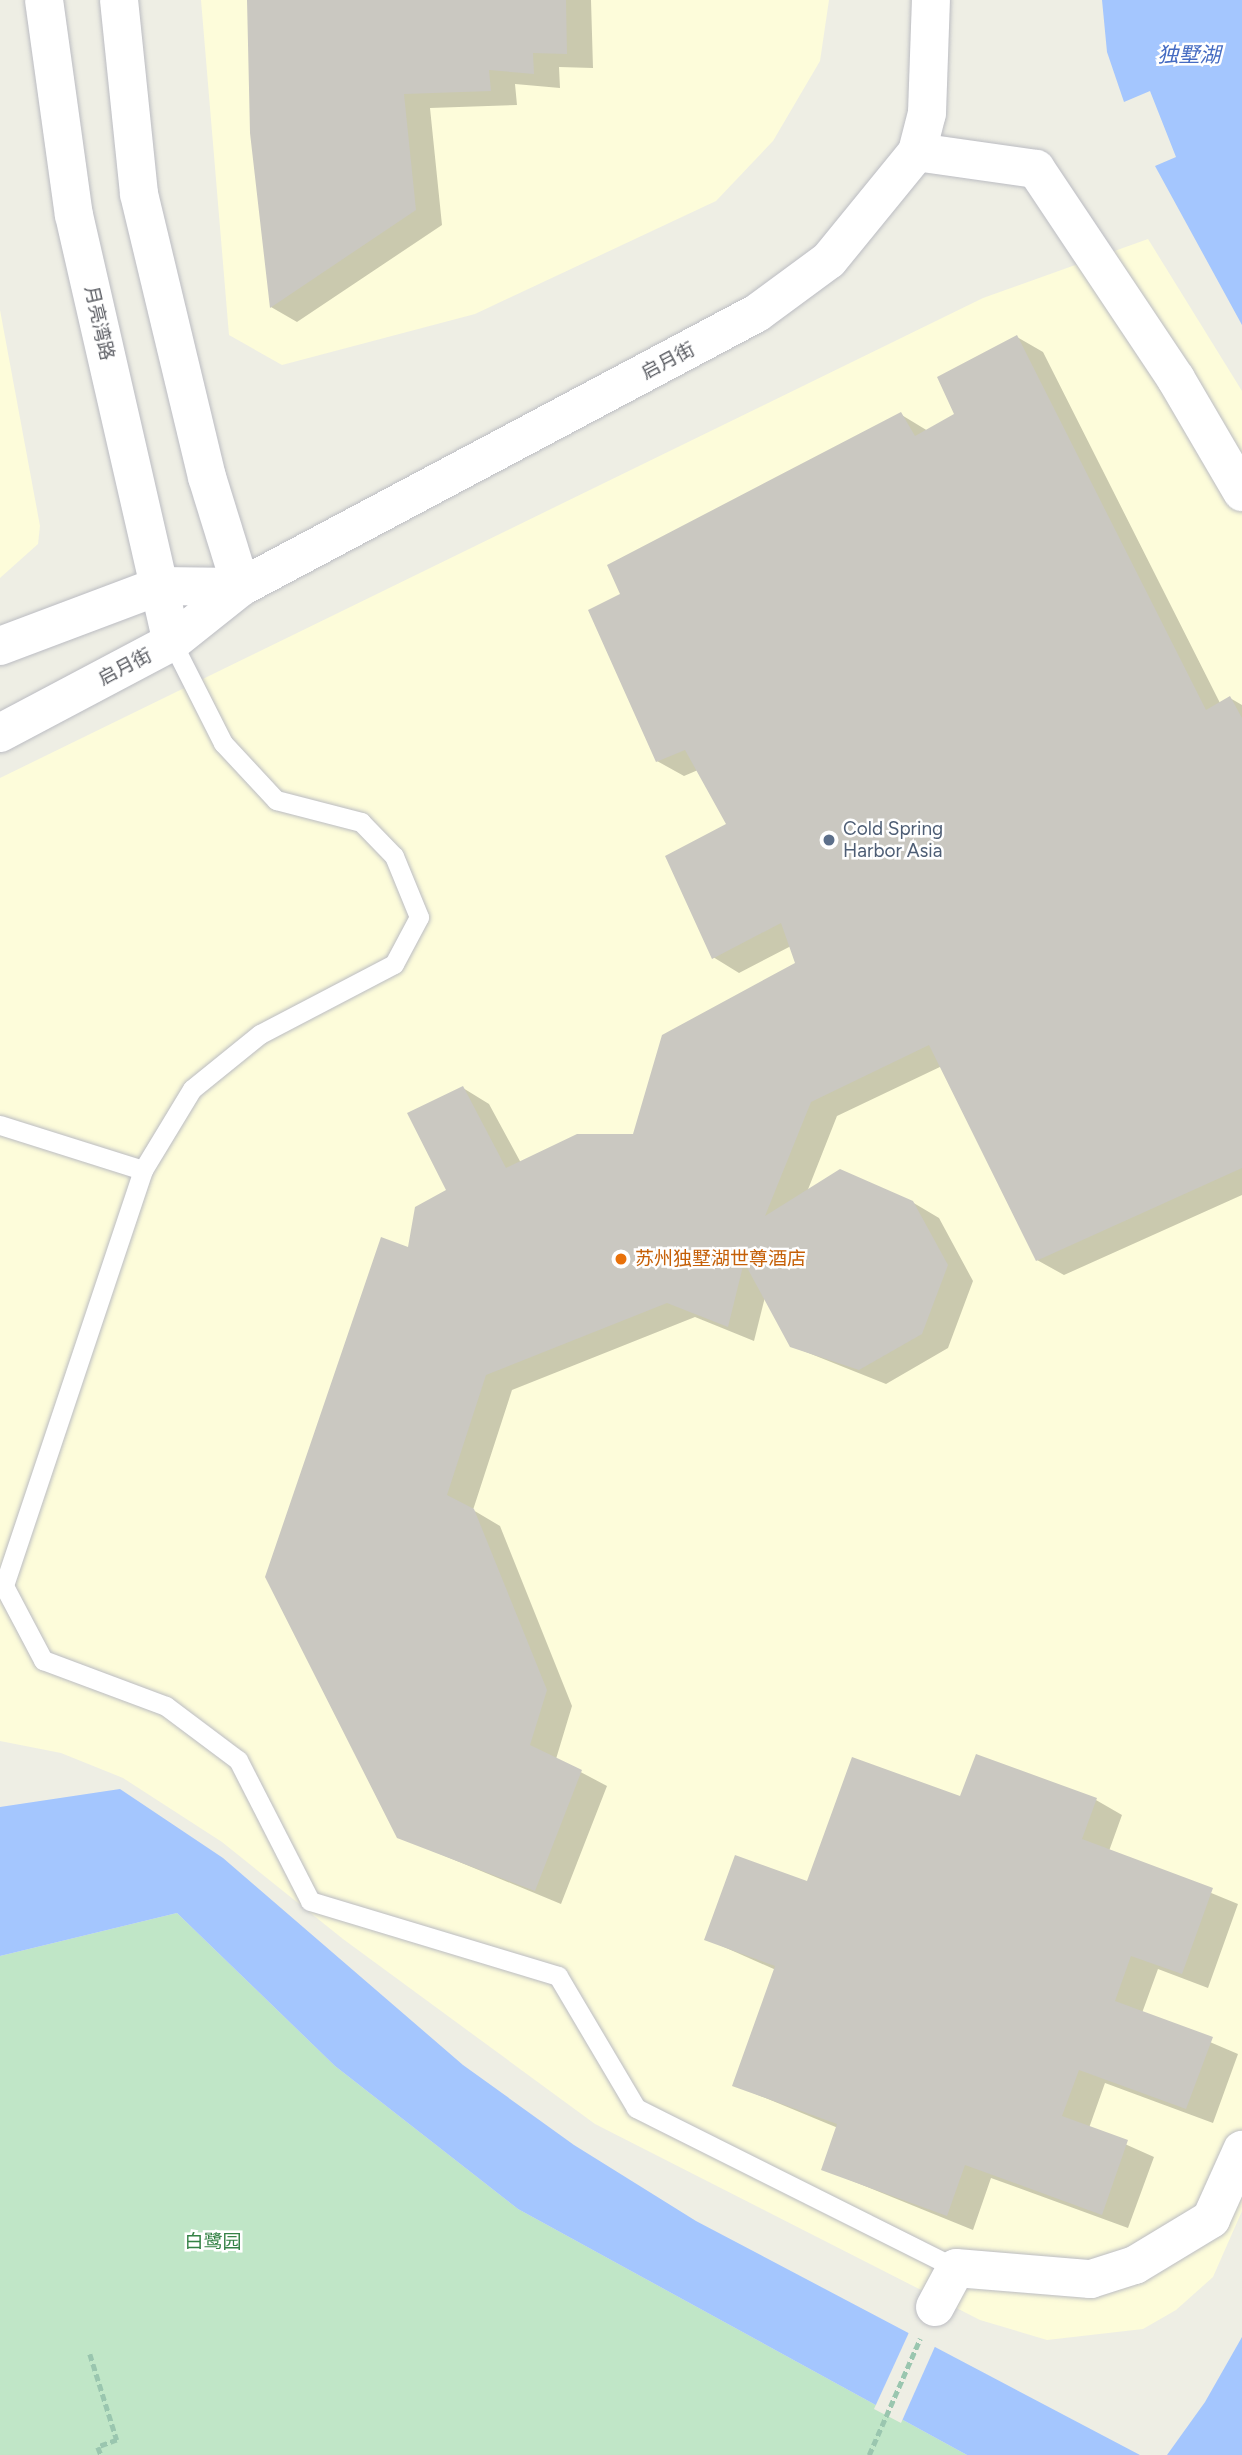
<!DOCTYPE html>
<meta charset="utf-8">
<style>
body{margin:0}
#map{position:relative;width:1242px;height:2455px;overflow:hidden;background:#eeeee4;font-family:Figtree,"Noto Sans SC",sans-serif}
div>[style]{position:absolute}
.commercial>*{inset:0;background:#fdfcda}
.green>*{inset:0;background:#c0e6c7}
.water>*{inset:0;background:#a4c6fe}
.pier>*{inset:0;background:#eeeee4}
.shadow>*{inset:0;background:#0003}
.building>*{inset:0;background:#cac8c1}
.path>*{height:4.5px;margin-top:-2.25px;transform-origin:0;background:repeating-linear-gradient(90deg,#9ac6af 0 7px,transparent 0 10.5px)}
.roads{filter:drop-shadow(0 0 2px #bbbcc2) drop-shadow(0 0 2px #bbbcc2)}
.lane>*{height:19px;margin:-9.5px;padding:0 9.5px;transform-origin:9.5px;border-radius:9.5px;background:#fff}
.street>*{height:38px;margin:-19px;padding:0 19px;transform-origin:19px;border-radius:19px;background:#fff}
.secondary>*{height:38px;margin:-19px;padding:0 19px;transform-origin:19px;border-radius:19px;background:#fff}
.dots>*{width:19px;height:19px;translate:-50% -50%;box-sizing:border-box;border:4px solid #fff;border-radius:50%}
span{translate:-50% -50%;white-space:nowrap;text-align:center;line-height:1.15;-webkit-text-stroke:5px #fff;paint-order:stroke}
.street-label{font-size:19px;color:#5c5e64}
.service-label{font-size:19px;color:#4e5e75}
.left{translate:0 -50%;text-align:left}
.food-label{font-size:19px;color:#c56008}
.park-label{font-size:19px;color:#358246}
.water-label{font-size:21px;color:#466cc2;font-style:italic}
</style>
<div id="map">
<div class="commercial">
<i style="clip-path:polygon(201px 0,829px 0,820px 61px,773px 141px,716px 201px,475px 314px,282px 365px,229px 335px)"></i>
<i style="clip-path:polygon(1148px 239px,1242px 391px,1242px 2211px,1213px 2277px,1176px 2310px,1143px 2329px,1047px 2340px,980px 2320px,595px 2124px,343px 1939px,222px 1842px,123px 1778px,61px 1753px,0 1741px,0 778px,983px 298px)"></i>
<i style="clip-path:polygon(0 310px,40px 526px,38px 544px,0 578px)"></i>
</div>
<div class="green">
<i style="clip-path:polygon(177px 1913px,335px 2066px,518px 2209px,967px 2455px,0 2455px,0 1956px)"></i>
</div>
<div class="water">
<i style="clip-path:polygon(1102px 0,1242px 0,1242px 325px,1155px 166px,1176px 157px,1150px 91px,1124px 102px,1107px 52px)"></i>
<i style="clip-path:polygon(120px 1789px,223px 1858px,463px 2065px,574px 2145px,696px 2221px,1140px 2455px,967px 2455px,518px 2209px,335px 2066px,177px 1913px,0 1956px,0 1807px)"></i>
<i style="clip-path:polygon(1242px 2337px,1242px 2455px,1167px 2455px,1205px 2402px)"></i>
</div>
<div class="pier">
<i style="clip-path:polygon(911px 2328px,937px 2342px,901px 2423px,874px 2409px)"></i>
</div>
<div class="shadow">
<i style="clip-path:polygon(249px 0,591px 0,593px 68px,559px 67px,560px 88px,515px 84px,517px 105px,430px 108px,442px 225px,297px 322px,271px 307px)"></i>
<i style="clip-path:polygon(1017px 337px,1043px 352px,1220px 703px,1230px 698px,1242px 705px,1242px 1195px,1064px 1275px,1037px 1260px,942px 1066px,837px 1116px,807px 1192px,912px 1202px,939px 1218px,973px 1281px,948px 1348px,886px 1384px,791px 1346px,765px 1297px,754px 1341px,695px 1317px,512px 1390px,473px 1510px,500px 1526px,572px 1706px,556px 1759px,607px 1786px,561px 1904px,399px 1837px,410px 1250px,449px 1190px,463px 1088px,489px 1104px,521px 1163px,634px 1136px,797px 964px,791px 946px,739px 973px,713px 957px,728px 825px,698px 770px,684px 776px,657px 761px,622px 595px,900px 414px,928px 431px,957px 415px)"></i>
<i style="clip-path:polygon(961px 1798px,1096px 1800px,1122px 1815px,1109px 1851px,1238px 1904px,1208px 1988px,1158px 1969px,1142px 2013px,1238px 2054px,1213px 2123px,1105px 2083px,1089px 2128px,1154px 2157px,1128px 2228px,991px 2178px,973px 2230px,823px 2169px,838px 2128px,734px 2085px,776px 1970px,706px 1939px)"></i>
</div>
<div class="building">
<i style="clip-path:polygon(247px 0,566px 0,567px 54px,533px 53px,534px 74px,489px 70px,491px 91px,404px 94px,416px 210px,270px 308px,250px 133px)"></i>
<i style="clip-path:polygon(1017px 335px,1206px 710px,1230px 696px,1242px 718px,1242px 1168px,1036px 1261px,929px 1045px,811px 1102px,765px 1216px,840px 1169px,913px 1201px,948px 1265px,922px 1334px,859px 1370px,790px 1347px,744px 1262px,728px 1327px,667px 1303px,486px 1375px,447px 1495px,474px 1509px,547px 1690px,530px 1745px,582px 1770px,535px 1891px,397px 1838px,265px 1577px,381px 1237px,408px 1247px,415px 1207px,446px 1190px,407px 1113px,463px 1086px,506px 1168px,577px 1134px,633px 1134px,662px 1035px,795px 963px,781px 923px,712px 959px,665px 856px,726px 824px,685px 750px,656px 762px,588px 610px,620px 594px,607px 565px,901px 412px,915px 436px,954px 414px,937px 377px)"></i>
<i style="clip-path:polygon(976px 1754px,1097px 1798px,1082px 1839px,1213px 1888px,1182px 1974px,1131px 1956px,1115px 2001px,1213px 2037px,1186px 2109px,1079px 2070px,1062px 2116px,1128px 2140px,1102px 2215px,965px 2165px,947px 2216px,821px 2170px,837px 2124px,732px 2086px,775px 1966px,704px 1940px,735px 1855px,807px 1881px,852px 1757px,960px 1796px)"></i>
</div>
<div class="path">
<i style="left:90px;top:2354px;width:90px;rotate:72.6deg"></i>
<i style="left:117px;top:2440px;width:20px;rotate:160deg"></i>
<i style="left:98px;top:2447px;width:9px;rotate:69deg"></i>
<i style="left:869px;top:2455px;width:127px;rotate:-66.3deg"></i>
</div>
<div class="roads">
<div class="lane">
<i style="left:172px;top:642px;width:113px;rotate:63.2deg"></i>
<i style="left:223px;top:743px;width:78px;rotate:47.1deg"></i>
<i style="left:276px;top:800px;width:88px;rotate:14.5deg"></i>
<i style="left:361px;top:822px;width:47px;rotate:45.9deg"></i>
<i style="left:394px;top:856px;width:66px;rotate:67.7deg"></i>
<i style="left:419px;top:917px;width:53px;rotate:118deg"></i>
<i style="left:394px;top:964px;width:151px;rotate:152.4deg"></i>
<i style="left:260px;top:1034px;width:87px;rotate:141deg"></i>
<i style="left:192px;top:1089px;width:95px;rotate:121.2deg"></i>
<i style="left:143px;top:1170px;width:439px;rotate:108.5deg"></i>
<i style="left:4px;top:1586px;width:84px;rotate:62.2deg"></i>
<i style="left:43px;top:1660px;width:131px;rotate:20.5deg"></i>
<i style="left:166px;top:1706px;width:90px;rotate:36.9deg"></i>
<i style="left:238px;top:1760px;width:158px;rotate:62.9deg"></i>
<i style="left:310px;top:1901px;width:259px;rotate:16.8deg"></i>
<i style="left:558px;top:1976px;width:153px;rotate:59.4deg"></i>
<i style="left:636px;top:2108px;width:358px;rotate:26.6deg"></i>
<i style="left:0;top:1125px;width:150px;rotate:17.5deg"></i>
</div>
<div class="street">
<i style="left:917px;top:152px;width:120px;rotate:8.1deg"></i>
<i style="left:1036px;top:169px;width:252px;rotate:56.3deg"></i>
<i style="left:1176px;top:379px;width:131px;rotate:59.7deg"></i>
<i style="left:241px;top:587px;width:584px;rotate:-27.97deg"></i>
<i style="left:757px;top:313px;width:89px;rotate:-36.4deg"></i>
<i style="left:829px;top:260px;width:139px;rotate:-50.8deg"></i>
<i style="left:917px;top:152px;width:40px;rotate:-75.6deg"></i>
<i style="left:927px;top:113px;width:113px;rotate:-88deg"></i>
<i style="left:935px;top:2307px;width:44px;rotate:-61.7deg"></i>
<i style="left:956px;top:2268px;width:135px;rotate:4.7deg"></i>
<i style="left:1091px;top:2279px;width:46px;rotate:-17.7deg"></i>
<i style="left:1135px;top:2265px;width:89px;rotate:-31.2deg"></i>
<i style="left:1211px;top:2219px;width:76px;rotate:-65.8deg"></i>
</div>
<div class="secondary">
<i style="left:44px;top:0;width:217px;rotate:82.1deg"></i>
<i style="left:74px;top:215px;width:438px;rotate:77.1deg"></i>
<i style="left:119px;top:0;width:195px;rotate:84.1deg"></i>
<i style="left:139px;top:194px;width:291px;rotate:76.5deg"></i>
<i style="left:207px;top:477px;width:115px;rotate:72.8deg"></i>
<i style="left:0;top:646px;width:171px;rotate:-20.6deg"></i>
<i style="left:160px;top:586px;width:81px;rotate:0.7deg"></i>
<i style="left:0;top:733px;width:195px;rotate:-27.9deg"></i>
<i style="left:172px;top:642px;width:88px;rotate:-38.6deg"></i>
</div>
</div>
<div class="dots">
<i style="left:829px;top:840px;background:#5c6f8a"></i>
<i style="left:621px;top:1259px;background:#e8710a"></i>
</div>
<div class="street-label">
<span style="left:99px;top:323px;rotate:77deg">月亮湾路</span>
<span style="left:668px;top:361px;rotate:-28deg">启月街</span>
<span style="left:125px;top:667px;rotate:-28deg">启月街</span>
</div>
<div class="service-label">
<span class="left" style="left:843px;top:840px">Cold Spring<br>Harbor Asia</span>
</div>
<div class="food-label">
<span class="left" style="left:635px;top:1259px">苏州独墅湖世尊酒店</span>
</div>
<div class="park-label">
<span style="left:213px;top:2242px">白鹭园</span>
</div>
<div class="water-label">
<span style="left:1189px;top:55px">独墅湖</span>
</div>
</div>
